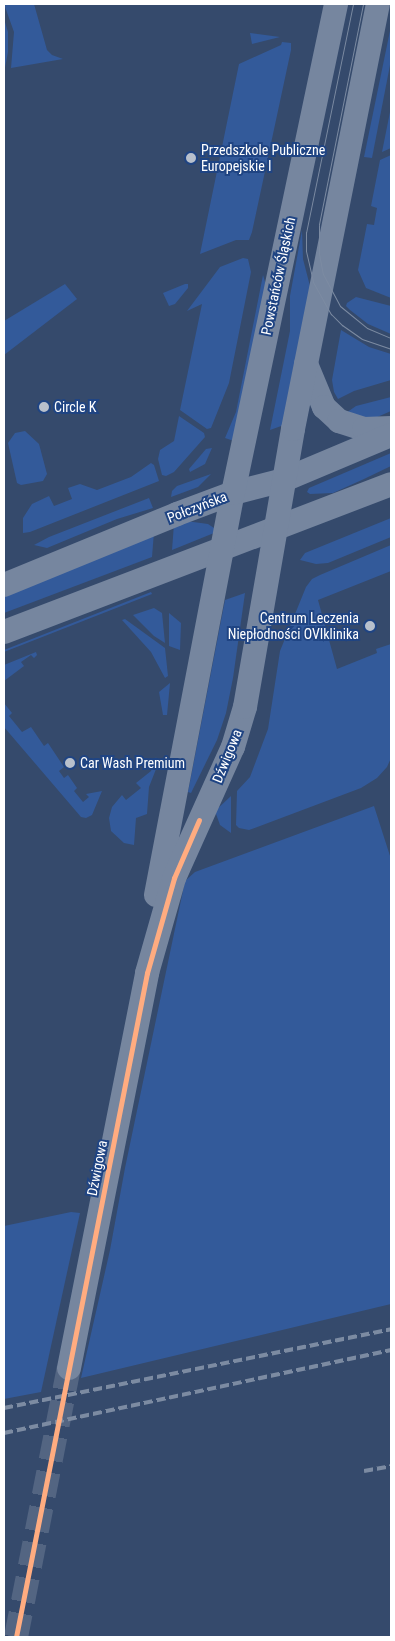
<!DOCTYPE html>
<meta charset="utf-8">
<style>
body{margin:0}
#map{position:relative;width:395px;height:1641px;overflow:hidden;background:#354a6c;font-family:"Roboto Condensed",sans-serif}
div>[style]{position:absolute}
.green>*{inset:0;background:#335a9a}
.secondary-tunnel>*{height:24px;margin-top:-12px;transform-origin:0;background:repeating-linear-gradient(90deg,#536582 0 24px,transparent 0 36px)}
.secondary>*{height:24px;margin:-12px;padding:0 12px;transform-origin:12px;border-radius:12px;background:#76869f}
.tram>*{height:1px;margin:-0.5px;padding:0 0.5px;transform-origin:0.5px;border-radius:0.5px;background:#7c8ba2}
.rail>*{height:4px;margin-top:-2px;transform-origin:0;background:repeating-linear-gradient(90deg,#7c8ba2 0 9px,transparent 0 13px)}
.cycleway>*{height:5px;margin:-2.5px;padding:0 2.5px;transform-origin:2.5px;border-radius:2.5px;background:#ffac80}
.dots>*{width:14px;height:14px;translate:-50% -50%;box-sizing:border-box;border:2px solid #1f4483;border-radius:50%}
span{translate:-50% -50%;white-space:nowrap;text-align:center;line-height:1.15;-webkit-text-stroke:4px #1f4483;paint-order:stroke}
.poi-label{font-size:14px;color:#fff}
.left{translate:0 -50%;text-align:left}
.right{translate:-100% -50%;text-align:right}
.street-label{font-size:14px;color:#fff}
.frame{position:absolute;inset:0;border:5px solid #fff;pointer-events:none}
</style>
<div id="map">
<div class="green">
<i style="clip-path:polygon(4px 4px,34px 4px,47px 50px,52px 55px,63px 59px,11px 68px,14px 32px)"></i>
<i style="clip-path:polygon(4px 19px,8px 32px,8px 52px,4px 73px)"></i>
<i style="clip-path:polygon(391px 26px,391px 60px,372px 158px,364px 157px)"></i>
<i style="clip-path:polygon(250px 33px,280px 37px,252px 44px)"></i>
<i style="clip-path:polygon(282px 42px,291px 43px,291px 50px,252px 232px,249px 240px,236px 240px,200px 254px,239px 64px,281px 45px)"></i>
<i style="clip-path:polygon(391px 107px,391px 148px,382px 152px)"></i>
<i style="clip-path:polygon(391px 155px,391px 298px,366px 288px,358px 270px,367px 224px,374px 225px,377px 208px,371px 206px,380px 160px)"></i>
<i style="clip-path:polygon(302px 230px,303px 259px,311px 290px,284px 425px,270px 430px,290px 331px,290px 296px)"></i>
<i style="clip-path:polygon(243px 258px,248px 259px,251px 272px,229px 383px,211px 428px,207px 429px,180px 410px,202px 304px,187px 311px,220px 267px)"></i>
<i style="clip-path:polygon(263px 275px,266px 285px,234px 441px,225px 438px,236px 412px)"></i>
<i style="clip-path:polygon(65px 284px,77px 299px,4px 355px,4px 321px)"></i>
<i style="clip-path:polygon(185px 284px,188px 284px,188px 288px,175px 304px,169px 306px,163px 293px)"></i>
<i style="clip-path:polygon(356px 297px,391px 306px,391px 334px,368px 324px,350px 310px,346px 306px,347px 303px)"></i>
<i style="clip-path:polygon(341px 330px,369px 347px,391px 354px,391px 380px,354px 391px,338px 399px,334px 392px,332px 380px)"></i>
<i style="clip-path:polygon(391px 397px,391px 411px,375px 418px,366px 421px,346px 413px,356px 406px)"></i>
<i style="clip-path:polygon(179px 416px,204px 433px,205px 437px,174px 472px,166px 476px,162px 475px,158px 459px,160px 450px,174px 441px)"></i>
<i style="clip-path:polygon(25px 431px,39px 444px,47px 474px,43px 481px,21px 485px,17px 483px,8px 443px,15px 433px)"></i>
<i style="clip-path:polygon(212px 448px,205px 464px,190px 472px,189px 469px,206px 449px)"></i>
<i style="clip-path:polygon(391px 453px,391px 466px,364px 479px,333px 493px,310px 494px,307px 492px,309px 488px)"></i>
<i style="clip-path:polygon(151px 463px,154px 465px,159px 481px,30px 532px,23px 533px,23px 518px,32px 504px,49px 496px,54px 506px,72px 499px,68px 488px,80px 484px,97px 490px,131px 477px)"></i>
<i style="clip-path:polygon(211px 474px,198px 487px,171px 497px,172px 491px,177px 486px)"></i>
<i style="clip-path:polygon(149px 498px,153px 508px,117px 519px,47px 548px,34px 545px,49px 537px)"></i>
<i style="clip-path:polygon(391px 518px,391px 537px,328px 563px,316px 564px,300px 560px,305px 553px)"></i>
<i style="clip-path:polygon(186px 521px,208px 524px,214px 528px,214px 533px,172px 550px,174px 524px)"></i>
<i style="clip-path:polygon(154px 532px,152px 557px,4px 613px,4px 596px)"></i>
<i style="clip-path:polygon(391px 545px,391px 571px,318px 600px,337px 669px,377px 653px,376px 649px,391px 644px,391px 758px,387px 767px,377px 778px,361px 788px,249px 830px,239px 828px,236px 825px,237px 791px,250px 777px,268px 729px,280px 651px,306px 587px,312px 579px,320px 575px)"></i>
<i style="clip-path:polygon(151px 592px,152px 594px,4px 652px,4px 650px)"></i>
<i style="clip-path:polygon(245px 593px,233px 678px,226px 713px,217px 740px,191px 793px,188px 792px,225px 600px)"></i>
<i style="clip-path:polygon(154px 608px,162px 613px,165px 643px,154px 636px,133px 615px)"></i>
<i style="clip-path:polygon(169px 613px,181px 623px,180px 650px,169px 646px)"></i>
<i style="clip-path:polygon(125px 619px,165px 648px,168px 676px,165px 678px,151px 652px,122px 620px)"></i>
<i style="clip-path:polygon(36px 652px,37px 655px,34px 658px,31px 655px,21px 662px,24px 666px,4px 681px,4px 665px)"></i>
<i style="clip-path:polygon(170px 683px,167px 715px,163px 715px,159px 692px)"></i>
<i style="clip-path:polygon(4px 703px,12px 713px,9px 716px,22px 732px,31px 727px,44px 746px,48px 743px,64px 767px,59px 771px,64px 778px,68px 775px,77px 788px,74px 791px,83px 802px,89px 797px,86px 794px,102px 791px,92px 815px,86px 818px,81px 817px,4px 727px)"></i>
<i style="clip-path:polygon(156px 757px,158px 764px,149px 787px,147px 814px,136px 818px,134px 845px,124px 843px,111px 831px,109px 818px,112px 807px,122px 795px,126px 800px,141px 788px,136px 783px,151px 771px)"></i>
<i style="clip-path:polygon(231px 796px,231px 833px,220px 825px,215px 811px)"></i>
<i style="clip-path:polygon(374px 806px,391px 859px,391px 1304px,81px 1378px,110px 1250px,125px 1168px,185px 881px,195px 872px)"></i>
<i style="clip-path:polygon(71px 1212px,80px 1213px,41px 1392px,4px 1399px,4px 1226px)"></i>
</div>
<div class="secondary-tunnel">
<i style="left:16px;top:1637px;width:274px;rotate:-78.9deg"></i>
</div>
<div class="secondary">
<i style="left:306px;top:364px;width:47px;rotate:67.3deg"></i>
<i style="left:324px;top:407px;width:21px;rotate:43deg"></i>
<i style="left:339px;top:421px;width:26px;rotate:18deg"></i>
<i style="left:364px;top:429px;width:27px;rotate:-2deg"></i>
<i style="left:4px;top:585px;width:187px;rotate:-22.3deg"></i>
<i style="left:177px;top:514px;width:60px;rotate:-20.6deg"></i>
<i style="left:233px;top:493px;width:53px;rotate:-14.3deg"></i>
<i style="left:284px;top:480px;width:116px;rotate:-22.8deg"></i>
<i style="left:4px;top:632px;width:414px;rotate:-20.9deg"></i>
<i style="left:156px;top:895px;width:409px;rotate:-79.2deg"></i>
<i style="left:233px;top:493px;width:500px;rotate:-78.1deg"></i>
<i style="left:69px;top:1368px;width:403px;rotate:-78.8deg"></i>
<i style="left:147px;top:973px;width:99px;rotate:-74.1deg"></i>
<i style="left:174px;top:878px;width:144px;rotate:-65.8deg"></i>
<i style="left:233px;top:747px;width:42px;rotate:-73.3deg"></i>
<i style="left:245px;top:707px;width:282px;rotate:-80.2deg"></i>
<i style="left:293px;top:429px;width:433px;rotate:-78.7deg"></i>
</div>
<div class="tram">
<i style="left:353px;top:4px;width:233px;rotate:101.6deg"></i>
<i style="left:306px;top:232px;width:19px;rotate:90deg"></i>
<i style="left:306px;top:251px;width:32px;rotate:77deg"></i>
<i style="left:313px;top:282px;width:37px;rotate:61deg"></i>
<i style="left:331px;top:314px;width:16px;rotate:45deg"></i>
<i style="left:342px;top:325px;width:24px;rotate:35deg"></i>
<i style="left:362px;top:339px;width:31px;rotate:19deg"></i>
<i style="left:363px;top:4px;width:225px;rotate:101.3deg"></i>
<i style="left:319px;top:225px;width:29px;rotate:90deg"></i>
<i style="left:319px;top:254px;width:20px;rotate:79deg"></i>
<i style="left:323px;top:274px;width:36px;rotate:62deg"></i>
<i style="left:340px;top:306px;width:35px;rotate:39deg"></i>
<i style="left:367px;top:328px;width:26px;rotate:23deg"></i>
</div>
<div class="rail">
<i style="left:4px;top:1408px;width:395px;rotate:-11.5deg"></i>
<i style="left:4px;top:1433px;width:396px;rotate:-12.1deg"></i>
<i style="left:364px;top:1471px;width:27px;rotate:-10deg"></i>
</div>
<div class="cycleway">
<i style="left:16px;top:1637px;width:677px;rotate:-78.84deg"></i>
<i style="left:147px;top:973px;width:99px;rotate:-74.1deg"></i>
<i style="left:174px;top:878px;width:63px;rotate:-66.7deg"></i>
</div>
<div class="dots">
<i style="left:191px;top:158px;background:#b8c0cc"></i>
<i style="left:44px;top:407px;background:#b8c0cc"></i>
<i style="left:370px;top:626px;background:#b8c0cc"></i>
<i style="left:70px;top:763px;background:#b8c0cc"></i>
</div>
<div class="poi-label">
<span class="left" style="left:201px;top:158px">Przedszkole Publiczne<br>Europejskie I</span>
<span class="left" style="left:54px;top:407px">Circle K</span>
<span class="right" style="left:359px;top:626px">Centrum Leczenia<br>Niepłodności OVIklinika</span>
<span class="left" style="left:80px;top:763px">Car Wash Premium</span>
</div>
<div class="street-label">
<span style="left:278px;top:276px;rotate:-78deg">Powstańców Śląskich</span>
<span style="left:197px;top:507px;rotate:-21deg">Połczyńska</span>
<span style="left:227px;top:756px;rotate:-68deg">Dźwigowa</span>
<span style="left:97px;top:1168px;rotate:-79deg">Dźwigowa</span>
</div>
<div class="frame"></div>
</div>
